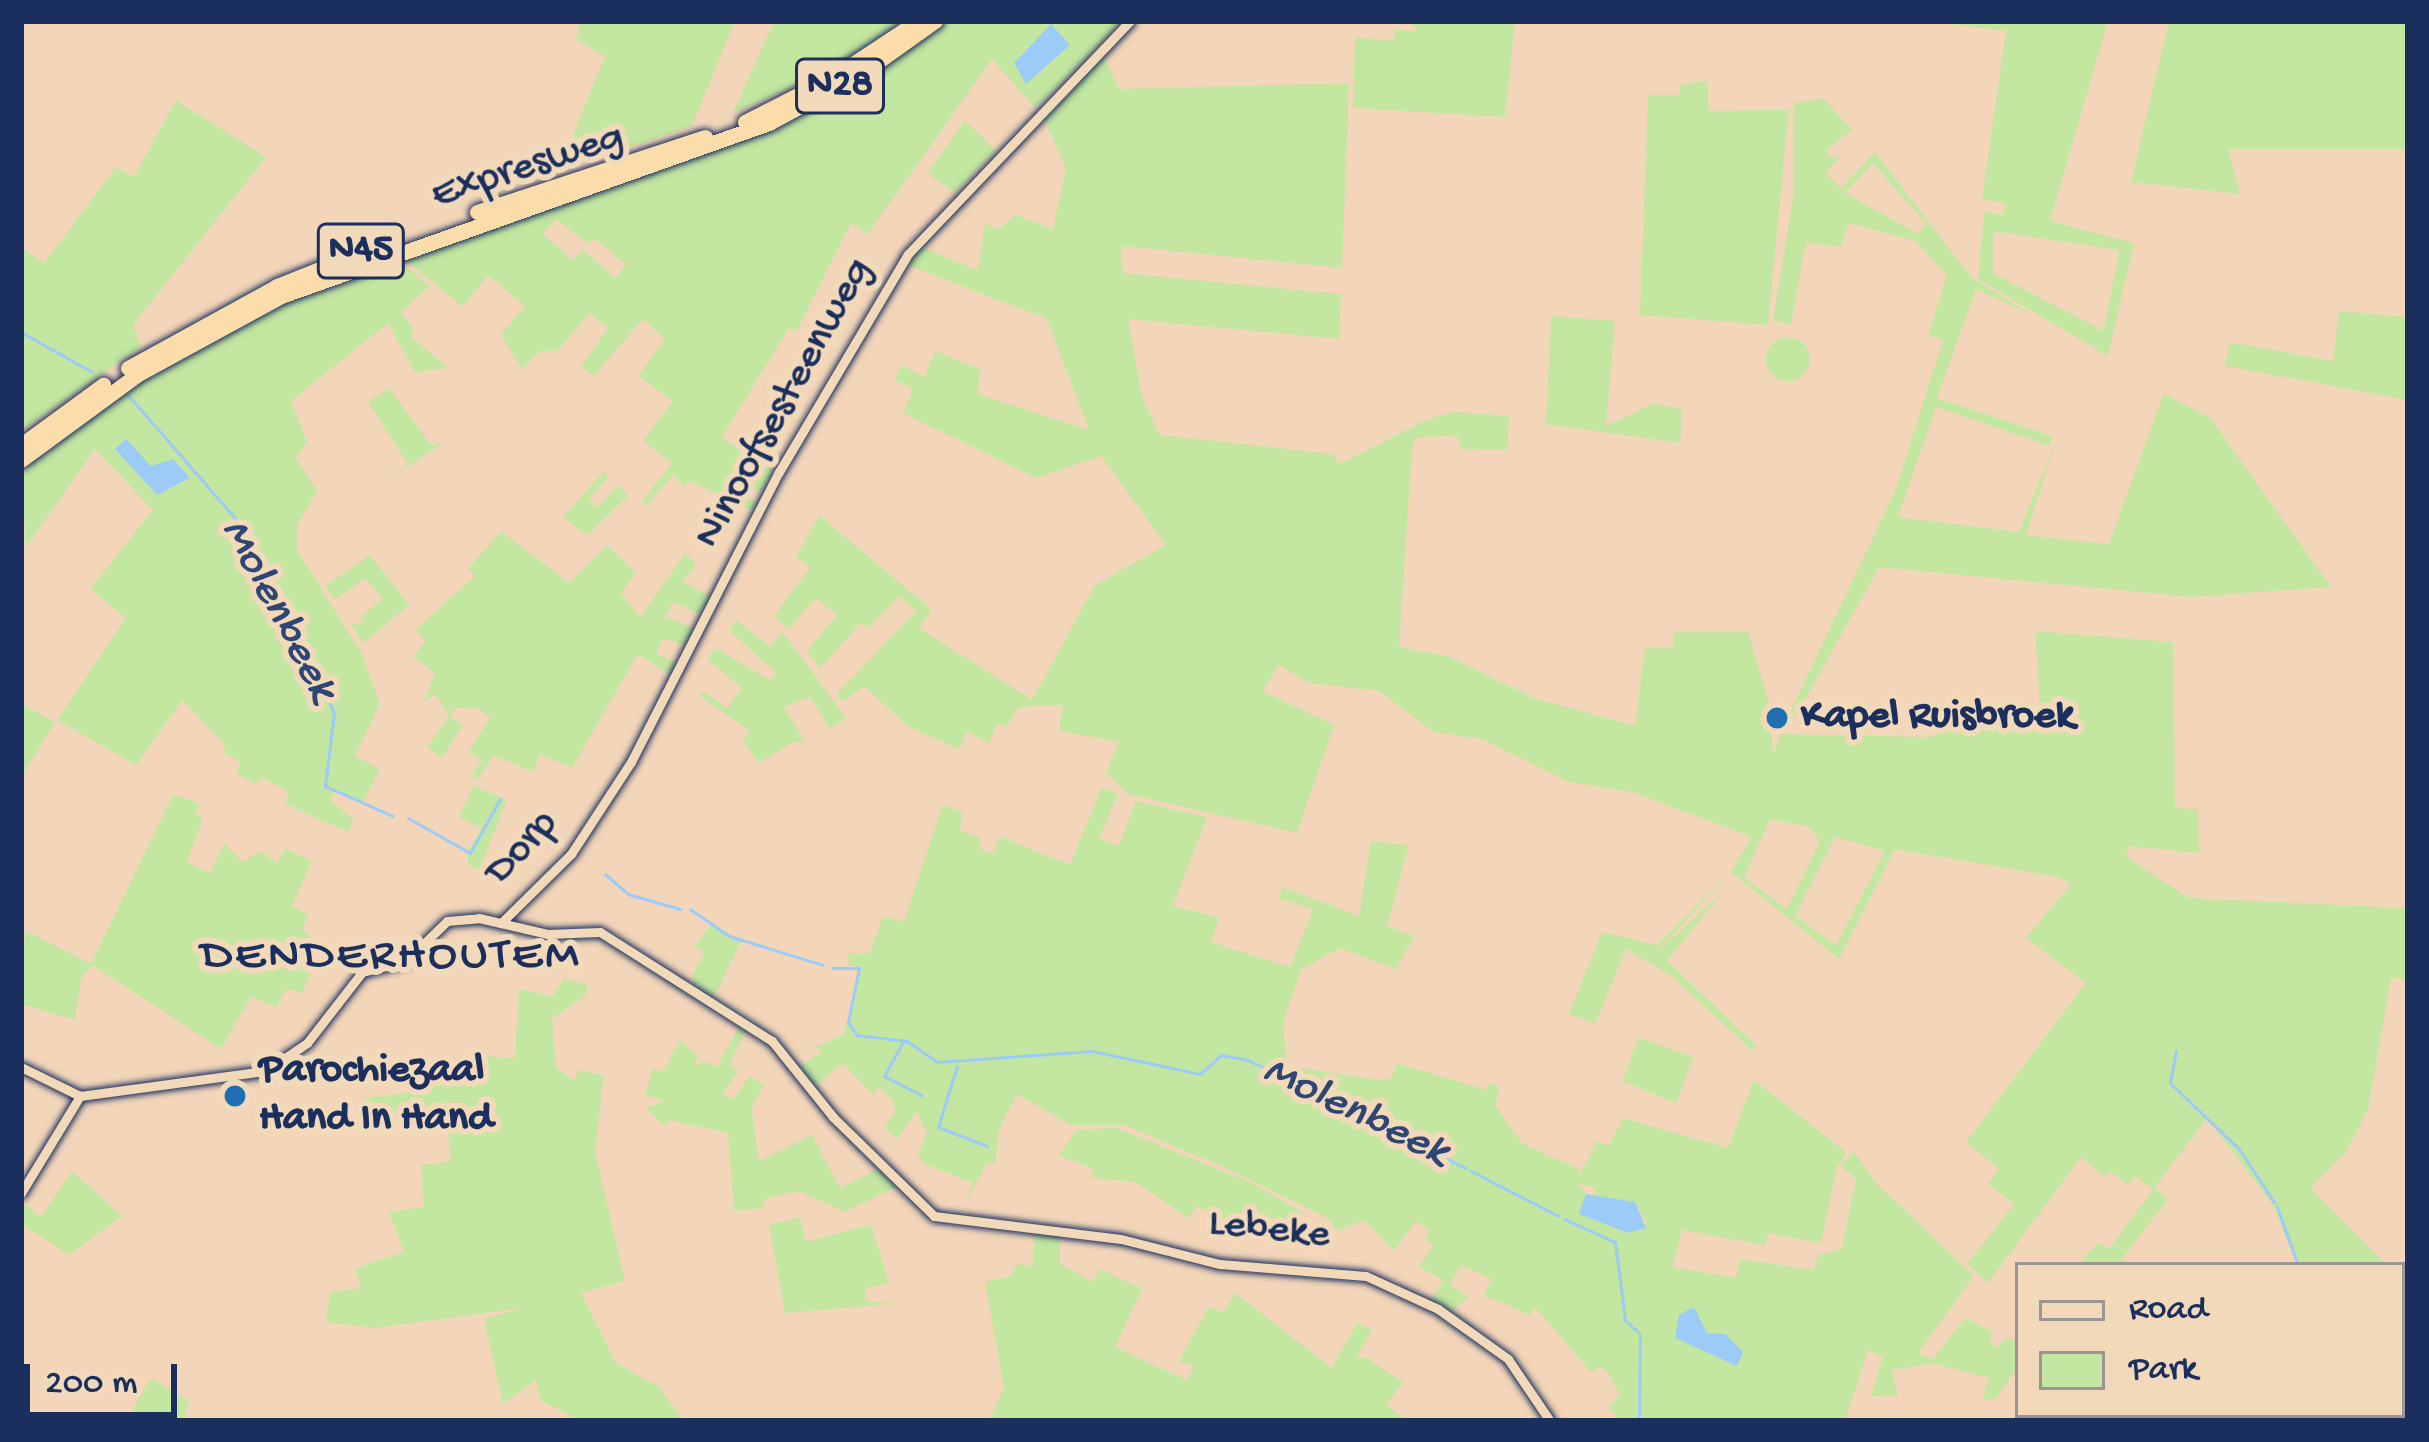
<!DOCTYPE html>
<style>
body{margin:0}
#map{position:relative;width:2429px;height:1442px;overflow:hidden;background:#f3d6ba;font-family:"Gochi Hand",sans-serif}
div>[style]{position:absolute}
.green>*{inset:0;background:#c3e6a0}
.round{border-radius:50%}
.water>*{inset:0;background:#9dcbf8}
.stream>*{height:3px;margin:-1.5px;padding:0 1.5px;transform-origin:1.5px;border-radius:1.5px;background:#9dcbf8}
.roads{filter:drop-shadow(0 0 3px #1b2f5e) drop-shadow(0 0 3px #1b2f5e)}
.secondary>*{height:9px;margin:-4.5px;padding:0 4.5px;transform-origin:4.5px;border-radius:4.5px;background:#f1d9b9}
.highway>*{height:15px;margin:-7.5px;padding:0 7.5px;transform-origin:7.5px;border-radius:7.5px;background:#fbddab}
.dots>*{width:33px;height:33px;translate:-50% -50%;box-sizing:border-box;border:6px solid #f1d9b9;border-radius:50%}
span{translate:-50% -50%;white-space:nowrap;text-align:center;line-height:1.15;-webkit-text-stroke:12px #f1d9b9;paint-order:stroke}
.shield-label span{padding:3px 9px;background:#f1d9b9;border:3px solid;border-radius:9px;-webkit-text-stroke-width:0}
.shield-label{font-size:39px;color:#1b2f5e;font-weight:700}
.street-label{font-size:42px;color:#1b2f5e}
.poi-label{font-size:42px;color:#1b2f5e;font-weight:700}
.left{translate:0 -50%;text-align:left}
.water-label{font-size:45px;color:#2e4675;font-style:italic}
.quarter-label{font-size:48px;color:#1b2f5e;letter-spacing:3px}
.frame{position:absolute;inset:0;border:24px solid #1b2f5e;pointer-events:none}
.legend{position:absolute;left:2015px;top:1262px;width:390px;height:156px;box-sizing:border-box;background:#f1d9b9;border:3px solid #9b9595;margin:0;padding:15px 21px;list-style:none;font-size:36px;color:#1b2f5e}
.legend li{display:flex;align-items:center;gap:24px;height:60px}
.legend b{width:60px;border:3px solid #9b9595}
.scale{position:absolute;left:24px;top:1364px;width:153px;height:54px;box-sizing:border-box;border:6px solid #1b2f5e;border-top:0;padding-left:15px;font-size:36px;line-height:42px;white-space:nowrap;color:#1b2f5e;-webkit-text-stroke:9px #f1d9b9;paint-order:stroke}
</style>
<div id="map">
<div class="green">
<i style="clip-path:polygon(580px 21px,735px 21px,692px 126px,558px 171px,605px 56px,576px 40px)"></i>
<i style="clip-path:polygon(774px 21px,907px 21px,836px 68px,733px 113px)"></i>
<i style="clip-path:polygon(evenodd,945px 21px,1122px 21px,1036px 109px,992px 59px,868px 234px,851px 223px,796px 332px,789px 328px,721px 438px,776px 466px,761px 492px,732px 477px,726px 486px,757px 502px,752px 511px,689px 481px,684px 487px,674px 474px,647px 505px,642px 501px,672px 463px,643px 441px,673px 401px,638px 376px,665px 339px,643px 319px,594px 376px,581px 367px,608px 328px,590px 313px,557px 351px,539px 351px,522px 370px,501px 334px,525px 306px,488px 275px,463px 307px,404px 259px,748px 138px,849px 88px,945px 21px,556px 219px,588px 244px,595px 239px,626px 265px,615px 278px,583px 250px,572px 260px,543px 234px,556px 219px)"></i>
<i style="clip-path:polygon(1411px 21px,1515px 21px,1505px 117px,1353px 108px,1355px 37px,1394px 41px,1395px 30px,1417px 31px)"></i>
<i style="clip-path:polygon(evenodd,1927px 21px,2108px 21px,2050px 221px,2134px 243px,2108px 356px,1978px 279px,1984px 212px,2004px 215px,2006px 204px,1982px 199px,2006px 31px,1927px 21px,1993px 231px,2119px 250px,2104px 331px,1993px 273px,1993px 231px)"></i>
<i style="clip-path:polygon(2169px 21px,2408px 21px,2408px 149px,2228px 149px,2240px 194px,2131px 182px)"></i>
<i style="clip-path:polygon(evenodd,1104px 56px,1119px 89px,1349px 83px,1342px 268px,1123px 246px,1121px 256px,1123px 273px,1341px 294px,1339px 339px,1128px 319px,1142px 397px,1160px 435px,1333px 454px,1339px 464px,1428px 419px,1455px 412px,1509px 416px,1507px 450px,1461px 449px,1457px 435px,1416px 438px,1412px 447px,1399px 647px,1448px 656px,1534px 698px,1635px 726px,1645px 648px,1673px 648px,1674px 632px,1748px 632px,1769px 703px,1773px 755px,1781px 734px,1928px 737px,2040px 706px,2035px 631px,2173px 642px,2175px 808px,2198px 809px,2199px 853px,2129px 846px,2126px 857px,2189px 898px,2408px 908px,2408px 980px,2391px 977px,2368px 1110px,2345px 1153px,2310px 1188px,2387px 1265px,2297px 1265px,2273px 1205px,2207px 1118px,2155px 1187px,2168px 1199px,2122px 1259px,2128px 1265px,2080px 1263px,2099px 1242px,2109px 1249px,2153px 1189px,2135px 1176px,2128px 1185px,2110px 1171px,2104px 1177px,2081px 1157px,1988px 1283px,1967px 1264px,2014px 1204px,1988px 1184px,1999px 1169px,1966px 1142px,2086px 983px,2026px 938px,2071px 884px,2058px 877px,1895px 849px,1839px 959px,1731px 872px,1652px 957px,1723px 892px,1667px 961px,1757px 1046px,1753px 1051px,1670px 975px,1626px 949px,1595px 1024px,1569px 1014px,1602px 932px,1657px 945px,1731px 872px,1751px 837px,1633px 792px,1569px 782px,1482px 739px,1434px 732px,1379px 691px,1309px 683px,1279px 665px,1262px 691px,1334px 725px,1297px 833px,1128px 794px,1106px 772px,1119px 742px,1059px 731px,1063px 705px,1019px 707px,1006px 727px,997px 723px,989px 744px,967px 731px,959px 749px,909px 727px,864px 686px,842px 702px,837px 693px,917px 611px,899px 596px,869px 628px,861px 622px,820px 669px,807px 651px,837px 615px,816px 598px,789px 629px,774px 616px,810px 567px,796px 557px,819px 515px,932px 610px,919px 628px,1032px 700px,1095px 585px,1166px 545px,1101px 456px,1036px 478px,903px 413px,913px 389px,894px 380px,902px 365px,924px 377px,936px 351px,980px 369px,978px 394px,1089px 430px,1047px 319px,908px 265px,920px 247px,978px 270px,985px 223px,999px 229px,1016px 215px,1053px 229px,1066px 168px,1043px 117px,1104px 56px,1770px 819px,1809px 827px,1820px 841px,1787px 909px,1744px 877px,1770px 819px,1104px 56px,1835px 837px,1885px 851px,1836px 945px,1795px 916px,1835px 837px)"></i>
<i style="clip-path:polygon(1707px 81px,1709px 111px,1789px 110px,1768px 325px,1640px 315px,1648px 95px,1679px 95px,1681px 84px)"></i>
<i style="clip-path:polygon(evenodd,1823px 98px,1852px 130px,1827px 149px,1828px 157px,1841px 156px,1825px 173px,1841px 188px,1875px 152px,1971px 277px,2032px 315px,1976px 289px,1937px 398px,2053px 436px,2049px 446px,1936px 407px,1898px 517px,2019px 532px,2056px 441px,2026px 535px,2109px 544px,2164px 393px,2211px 419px,2331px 587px,2191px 597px,1879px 567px,1796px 716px,1790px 712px,1896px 489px,1943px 340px,1928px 335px,1947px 275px,1915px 241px,1849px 223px,1840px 247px,1806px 242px,1791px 324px,1773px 321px,1793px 198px,1794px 103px,1823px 98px,1873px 163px,1926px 224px,1918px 234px,1845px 193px,1873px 163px)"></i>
<i style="clip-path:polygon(176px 100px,266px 157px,133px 325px,141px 347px,21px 431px,21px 247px,44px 263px,116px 167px,134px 177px)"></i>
<i style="clip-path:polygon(965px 121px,996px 150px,955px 193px,927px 173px)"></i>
<i style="clip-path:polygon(399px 261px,430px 286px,401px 312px,415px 331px,410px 336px,448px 368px,415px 372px,388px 323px,291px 401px,307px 442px,295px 457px,317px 490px,297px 526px,297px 550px,362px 654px,380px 704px,355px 756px,380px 769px,363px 802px,336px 790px,330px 801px,354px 819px,348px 832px,285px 804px,289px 792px,261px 777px,257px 784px,236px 774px,241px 762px,223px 752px,226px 746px,182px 700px,136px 765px,57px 720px,126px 618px,90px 589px,153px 510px,95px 449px,26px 547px,21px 469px,138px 382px,300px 294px)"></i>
<i style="clip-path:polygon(2339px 311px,2408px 317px,2408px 400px,2225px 366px,2230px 342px,2333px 361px)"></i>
<i style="clip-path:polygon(1551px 316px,1615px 321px,1606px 426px,1654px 403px,1682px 409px,1680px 443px,1546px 424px)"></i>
<i class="round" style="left:1766px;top:337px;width:44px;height:44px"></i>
<i style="clip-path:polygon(389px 388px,431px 445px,444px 442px,392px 478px,408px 464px,368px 402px)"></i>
<i style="clip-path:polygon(604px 471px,609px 476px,588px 500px,597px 507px,618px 485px,628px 496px,587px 536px,563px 517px)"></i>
<i style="clip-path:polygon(501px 531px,569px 583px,607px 545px,636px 573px,621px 593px,640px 618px,685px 553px,696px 564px,683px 582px,710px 596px,703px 615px,673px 602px,665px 616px,695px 629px,687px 646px,663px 638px,656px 654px,680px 664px,673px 677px,638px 654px,572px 768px,540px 754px,533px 772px,493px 755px,478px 780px,472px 777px,481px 760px,469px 752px,490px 717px,476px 707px,456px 708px,450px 716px,463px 725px,442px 758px,436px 754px,427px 747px,449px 716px,435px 694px,423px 703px,435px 673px,413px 656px,425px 642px,416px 629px,475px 576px,468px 569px)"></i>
<i style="clip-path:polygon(370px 555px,409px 605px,363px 643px,351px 624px,365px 622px,361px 616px,383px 599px,365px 578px,335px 600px,325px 586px)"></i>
<i style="clip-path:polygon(736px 620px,771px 647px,782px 631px,846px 718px,830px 729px,810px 697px,784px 707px,806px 743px,795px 741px,759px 763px,743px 740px,750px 731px,700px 696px,703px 691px,727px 708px,742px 688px,707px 659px,716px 648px,770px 680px,776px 673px,729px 630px)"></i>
<i style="clip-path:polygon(21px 703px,55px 722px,21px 778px)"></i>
<i style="clip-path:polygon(474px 785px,507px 800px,479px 870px,468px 864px,468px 851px,482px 828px,459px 817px)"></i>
<i style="clip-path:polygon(evenodd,1102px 787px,1118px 794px,1099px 839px,1119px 845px,1136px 801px,1207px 817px,1173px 906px,1219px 918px,1211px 942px,1290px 967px,1313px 909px,1279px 899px,1282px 887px,1359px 916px,1371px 841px,1409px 845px,1387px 926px,1414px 936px,1396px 969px,1339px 948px,1301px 970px,1283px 1023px,1287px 1066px,1381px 1080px,1391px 1078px,1397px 1063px,1486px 1090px,1490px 1083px,1500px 1087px,1495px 1105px,1522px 1143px,1579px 1169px,1577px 1180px,1597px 1141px,1608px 1146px,1623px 1118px,1728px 1148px,1754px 1080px,1846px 1152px,1837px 1167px,1821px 1243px,1768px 1233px,1765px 1245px,1682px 1230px,1673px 1267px,1736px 1278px,1740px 1259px,1814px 1270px,1818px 1255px,1842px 1249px,1856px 1178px,1840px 1166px,1854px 1151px,1875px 1182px,1974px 1276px,1918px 1353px,1933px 1359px,1965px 1318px,1994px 1332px,1988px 1340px,1997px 1347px,2006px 1338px,2018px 1341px,2018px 1366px,1997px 1398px,1982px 1400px,1989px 1378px,1932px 1363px,1892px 1370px,1897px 1395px,1871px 1396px,1883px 1357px,1868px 1350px,1845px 1421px,1621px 1421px,1608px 1407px,1620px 1395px,1608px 1373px,1600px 1366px,1592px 1373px,1535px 1307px,1530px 1315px,1484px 1296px,1491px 1279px,1461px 1265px,1450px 1284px,1468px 1297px,1452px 1312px,1431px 1299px,1443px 1280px,1419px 1266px,1433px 1246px,1425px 1239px,1430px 1230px,1416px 1221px,1394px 1251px,1364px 1220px,1337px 1231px,1328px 1218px,1223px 1167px,1124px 1125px,1071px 1125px,1017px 1094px,999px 1129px,995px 1164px,987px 1162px,967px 1200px,972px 1182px,924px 1164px,918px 1154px,927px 1134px,917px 1111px,897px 1139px,884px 1126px,895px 1113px,894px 1102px,879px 1087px,873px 1095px,843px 1063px,815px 1087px,800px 1067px,822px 1051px,801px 1039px,817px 1046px,844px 1034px,862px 967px,849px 966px,848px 953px,870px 953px,883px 916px,904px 922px,943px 804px,962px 812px,960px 830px,979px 837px,980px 849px,993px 853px,1000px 836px,1070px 865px,1102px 787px,1577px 1183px,1595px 1188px,1594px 1197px,1635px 1202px,1647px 1224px,1627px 1233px,1580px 1214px,1586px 1194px,1577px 1183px)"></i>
<i style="clip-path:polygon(173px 795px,199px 803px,196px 815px,203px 818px,187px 862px,210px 874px,224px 843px,242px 862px,260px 851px,277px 863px,285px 848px,312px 861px,292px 906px,308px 915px,302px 928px,319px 945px,303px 993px,287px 989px,276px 1007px,251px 997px,221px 1049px,92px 965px,81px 978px,75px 1020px,21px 1004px,25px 930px,91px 964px)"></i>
<i style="clip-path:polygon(711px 924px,741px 941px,714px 998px,694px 987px,693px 973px,705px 953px,695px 946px)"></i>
<i style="clip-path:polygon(564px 978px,588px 985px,585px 996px,552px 1018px,556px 1068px,574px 1080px,579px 1070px,604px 1075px,595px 1152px,625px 1281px,581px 1293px,616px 1363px,659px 1387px,684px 1421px,580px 1421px,540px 1400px,536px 1380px,503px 1404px,484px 1318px,530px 1307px,374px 1328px,326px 1322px,330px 1292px,361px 1288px,355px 1268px,404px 1252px,389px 1212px,424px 1207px,421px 1165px,451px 1161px,448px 1133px,496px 1127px,401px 1134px,390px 1109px,361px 1116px,364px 1098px,414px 1092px,441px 1069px,461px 1066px,465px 1078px,474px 1076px,469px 1055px,515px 1058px,519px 989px,553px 996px)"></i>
<i style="clip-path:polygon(740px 1024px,747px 1028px,729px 1065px,738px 1070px,723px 1095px,734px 1099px,749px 1076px,764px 1085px,751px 1107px,759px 1161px,812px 1135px,840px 1188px,878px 1169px,897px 1187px,845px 1212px,798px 1191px,764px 1199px,765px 1208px,734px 1211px,728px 1133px,669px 1120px,665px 1126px,645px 1108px,666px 1101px,645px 1095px,653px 1069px,663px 1072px,680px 1040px,698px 1056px,693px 1067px,704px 1061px,717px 1067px)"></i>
<i style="clip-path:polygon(1638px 1037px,1693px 1057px,1676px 1103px,1623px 1081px)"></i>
<i style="clip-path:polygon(1117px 1128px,1247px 1181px,1303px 1212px,1283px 1245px,1269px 1237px,1276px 1225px,1253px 1209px,1239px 1231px,1197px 1206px,1188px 1218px,1136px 1182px,1092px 1178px,1093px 1168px,1059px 1156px,1076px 1130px)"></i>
<i style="clip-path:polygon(72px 1171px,122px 1216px,69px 1255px,21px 1224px,21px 1202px,41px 1217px)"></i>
<i style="clip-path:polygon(800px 1217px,806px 1242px,871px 1224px,889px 1283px,865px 1288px,867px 1301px,892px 1304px,785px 1313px,769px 1225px)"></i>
<i style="clip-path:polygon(1035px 1233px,1060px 1236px,1060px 1264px,1093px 1282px,1100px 1269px,1142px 1289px,1115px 1347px,1187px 1380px,1194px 1367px,1179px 1361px,1209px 1306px,1223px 1313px,1235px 1293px,1332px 1368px,1357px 1323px,1372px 1329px,1356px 1359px,1365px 1357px,1403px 1382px,1386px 1405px,1405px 1419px,989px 1421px,1004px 1387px,985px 1282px,1011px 1276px,1017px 1264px,1033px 1266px)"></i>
<i style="clip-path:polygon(2402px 1277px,2408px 1421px,2342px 1421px,2335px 1415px,2402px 1415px)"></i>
<i style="clip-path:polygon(151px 1378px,190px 1402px,183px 1420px,163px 1413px,141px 1421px,133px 1409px)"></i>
</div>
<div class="water">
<i style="clip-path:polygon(1051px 24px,1070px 45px,1026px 84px,1014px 63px)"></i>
<i style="clip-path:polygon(126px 439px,151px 466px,173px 459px,190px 478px,157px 495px,115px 449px)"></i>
<i style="clip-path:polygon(1586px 1194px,1635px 1202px,1646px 1228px,1628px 1233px,1579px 1214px)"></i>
<i style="clip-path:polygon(1694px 1307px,1707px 1333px,1725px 1334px,1743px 1352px,1737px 1366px,1675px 1338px,1679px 1315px)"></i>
</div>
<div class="stream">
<i style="left:21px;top:332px;width:81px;rotate:29.4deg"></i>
<i style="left:128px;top:395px;width:163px;rotate:49deg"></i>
<i style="left:235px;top:518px;width:91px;rotate:66deg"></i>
<i style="left:272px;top:601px;width:75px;rotate:56.9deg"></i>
<i style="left:313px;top:664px;width:53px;rotate:66.8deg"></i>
<i style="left:334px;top:713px;width:74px;rotate:97deg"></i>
<i style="left:325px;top:786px;width:74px;rotate:23.8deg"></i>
<i style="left:408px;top:818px;width:71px;rotate:29.4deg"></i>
<i style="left:470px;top:853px;width:62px;rotate:-60.9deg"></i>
<i style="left:605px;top:874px;width:30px;rotate:41deg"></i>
<i style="left:628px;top:894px;width:54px;rotate:16.1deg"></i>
<i style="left:690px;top:909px;width:47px;rotate:34.7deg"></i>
<i style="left:729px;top:936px;width:98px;rotate:17.1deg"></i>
<i style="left:832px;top:968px;width:27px"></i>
<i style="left:859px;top:968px;width:55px;rotate:101.5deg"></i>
<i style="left:848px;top:1022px;width:16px;rotate:55deg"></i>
<i style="left:857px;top:1035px;width:50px;rotate:6.8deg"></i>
<i style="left:907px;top:1041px;width:37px;rotate:35deg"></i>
<i style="left:937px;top:1062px;width:155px;rotate:-4.1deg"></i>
<i style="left:1092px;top:1051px;width:110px;rotate:12deg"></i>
<i style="left:1200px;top:1074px;width:28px;rotate:-42deg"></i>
<i style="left:1221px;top:1055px;width:27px;rotate:10deg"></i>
<i style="left:1248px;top:1060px;width:243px;rotate:26.4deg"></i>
<i style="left:904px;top:1040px;width:41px;rotate:119.1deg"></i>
<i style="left:884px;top:1076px;width:42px;rotate:27.2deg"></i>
<i style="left:2176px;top:1051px;width:33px;rotate:101deg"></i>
<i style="left:2170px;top:1083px;width:95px;rotate:43.7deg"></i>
<i style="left:2239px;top:1149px;width:64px;rotate:56.6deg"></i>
<i style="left:957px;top:1066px;width:64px;rotate:107.3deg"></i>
<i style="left:938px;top:1127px;width:53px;rotate:21.2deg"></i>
<i style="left:1471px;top:1171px;width:98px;rotate:27.3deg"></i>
<i style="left:2277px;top:1207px;width:62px;rotate:70.1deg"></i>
<i style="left:1564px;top:1219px;width:56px;rotate:24.3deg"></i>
<i style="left:1615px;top:1242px;width:79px;rotate:82.7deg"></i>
<i style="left:1625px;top:1320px;width:18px;rotate:43deg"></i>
<i style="left:2402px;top:1330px;width:6px;rotate:-18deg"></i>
<i style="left:1639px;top:1421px;width:87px;rotate:-89.3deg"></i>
</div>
<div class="roads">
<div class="secondary">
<i style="left:501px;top:923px;width:98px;rotate:-44.6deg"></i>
<i style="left:571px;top:854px;width:110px;rotate:-56.9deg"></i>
<i style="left:631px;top:762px;width:326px;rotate:-63deg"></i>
<i style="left:779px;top:472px;width:253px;rotate:-59.4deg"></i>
<i style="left:908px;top:254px;width:322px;rotate:-46.4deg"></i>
<i style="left:21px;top:1067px;width:66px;rotate:26.2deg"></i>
<i style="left:80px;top:1096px;width:188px;rotate:-7.7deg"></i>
<i style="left:266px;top:1071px;width:50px;rotate:-34.3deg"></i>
<i style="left:307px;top:1043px;width:90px;rotate:-52.2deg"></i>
<i style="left:362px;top:972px;width:45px;rotate:-14deg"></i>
<i style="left:406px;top:961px;width:57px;rotate:-44.3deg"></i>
<i style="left:447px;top:921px;width:32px;rotate:-5deg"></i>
<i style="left:479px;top:918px;width:70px;rotate:13.2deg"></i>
<i style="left:547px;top:934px;width:53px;rotate:-2.2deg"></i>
<i style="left:600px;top:932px;width:204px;rotate:32.4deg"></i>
<i style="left:772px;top:1041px;width:97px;rotate:51.2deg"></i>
<i style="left:833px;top:1117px;width:141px;rotate:44.4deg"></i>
<i style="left:934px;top:1216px;width:188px;rotate:7deg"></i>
<i style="left:1121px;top:1239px;width:102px;rotate:14.2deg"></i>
<i style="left:1220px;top:1264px;width:146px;rotate:4.7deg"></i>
<i style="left:1366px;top:1276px;width:79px;rotate:24.6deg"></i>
<i style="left:1438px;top:1309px;width:86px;rotate:35.5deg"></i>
<i style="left:1508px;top:1359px;width:75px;rotate:55.9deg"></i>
<i style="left:21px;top:1193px;width:114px;rotate:-58.7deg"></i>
</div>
<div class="highway">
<i style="left:745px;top:122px;width:99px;rotate:-27.1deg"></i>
<i style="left:833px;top:77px;width:102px;rotate:-33.4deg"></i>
<i style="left:477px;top:212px;width:240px;rotate:-18.2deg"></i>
<i style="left:128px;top:368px;width:170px;rotate:-28.8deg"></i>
<i style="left:277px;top:286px;width:124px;rotate:-21.8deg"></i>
<i style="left:21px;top:445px;width:102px;rotate:-36.2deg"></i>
<i style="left:21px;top:460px;width:145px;rotate:-36.3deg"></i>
<i style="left:138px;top:374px;width:163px;rotate:-28.6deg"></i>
<i style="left:281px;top:296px;width:518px;rotate:-19.52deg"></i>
<i style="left:769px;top:123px;width:106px;rotate:-28.3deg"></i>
<i style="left:862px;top:73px;width:90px;rotate:-35.5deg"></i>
</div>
</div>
<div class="dots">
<i style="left:1777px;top:718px;background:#1f6fb2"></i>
<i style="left:235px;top:1096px;background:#1f6fb2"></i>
</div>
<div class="shield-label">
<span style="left:840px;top:86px">N28</span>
<span style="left:361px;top:251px">N45</span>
</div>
<div class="street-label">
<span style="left:528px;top:168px;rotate:-18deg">Expresweg</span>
<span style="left:785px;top:404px;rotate:-61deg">Ninoofsesteenweg</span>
<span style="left:523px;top:849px;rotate:-47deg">Dorp</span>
<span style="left:1269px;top:1231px;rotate:6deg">Lebeke</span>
</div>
<div class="poi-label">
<span class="left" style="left:1801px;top:718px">Kapel Ruisbroek</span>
<span class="left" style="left:259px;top:1096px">Parochiezaal<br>Hand In Hand</span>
</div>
<div class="water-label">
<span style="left:277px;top:611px;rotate:62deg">Molenbeek</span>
<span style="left:1355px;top:1113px;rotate:26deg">Molenbeek</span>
</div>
<div class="quarter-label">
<span style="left:391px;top:958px">DENDERHOUTEM</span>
</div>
<div class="frame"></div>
<ul class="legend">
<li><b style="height:15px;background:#f1d9b9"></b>Road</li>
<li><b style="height:33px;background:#c3e6a0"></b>Park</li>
</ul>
<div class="scale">200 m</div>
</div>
